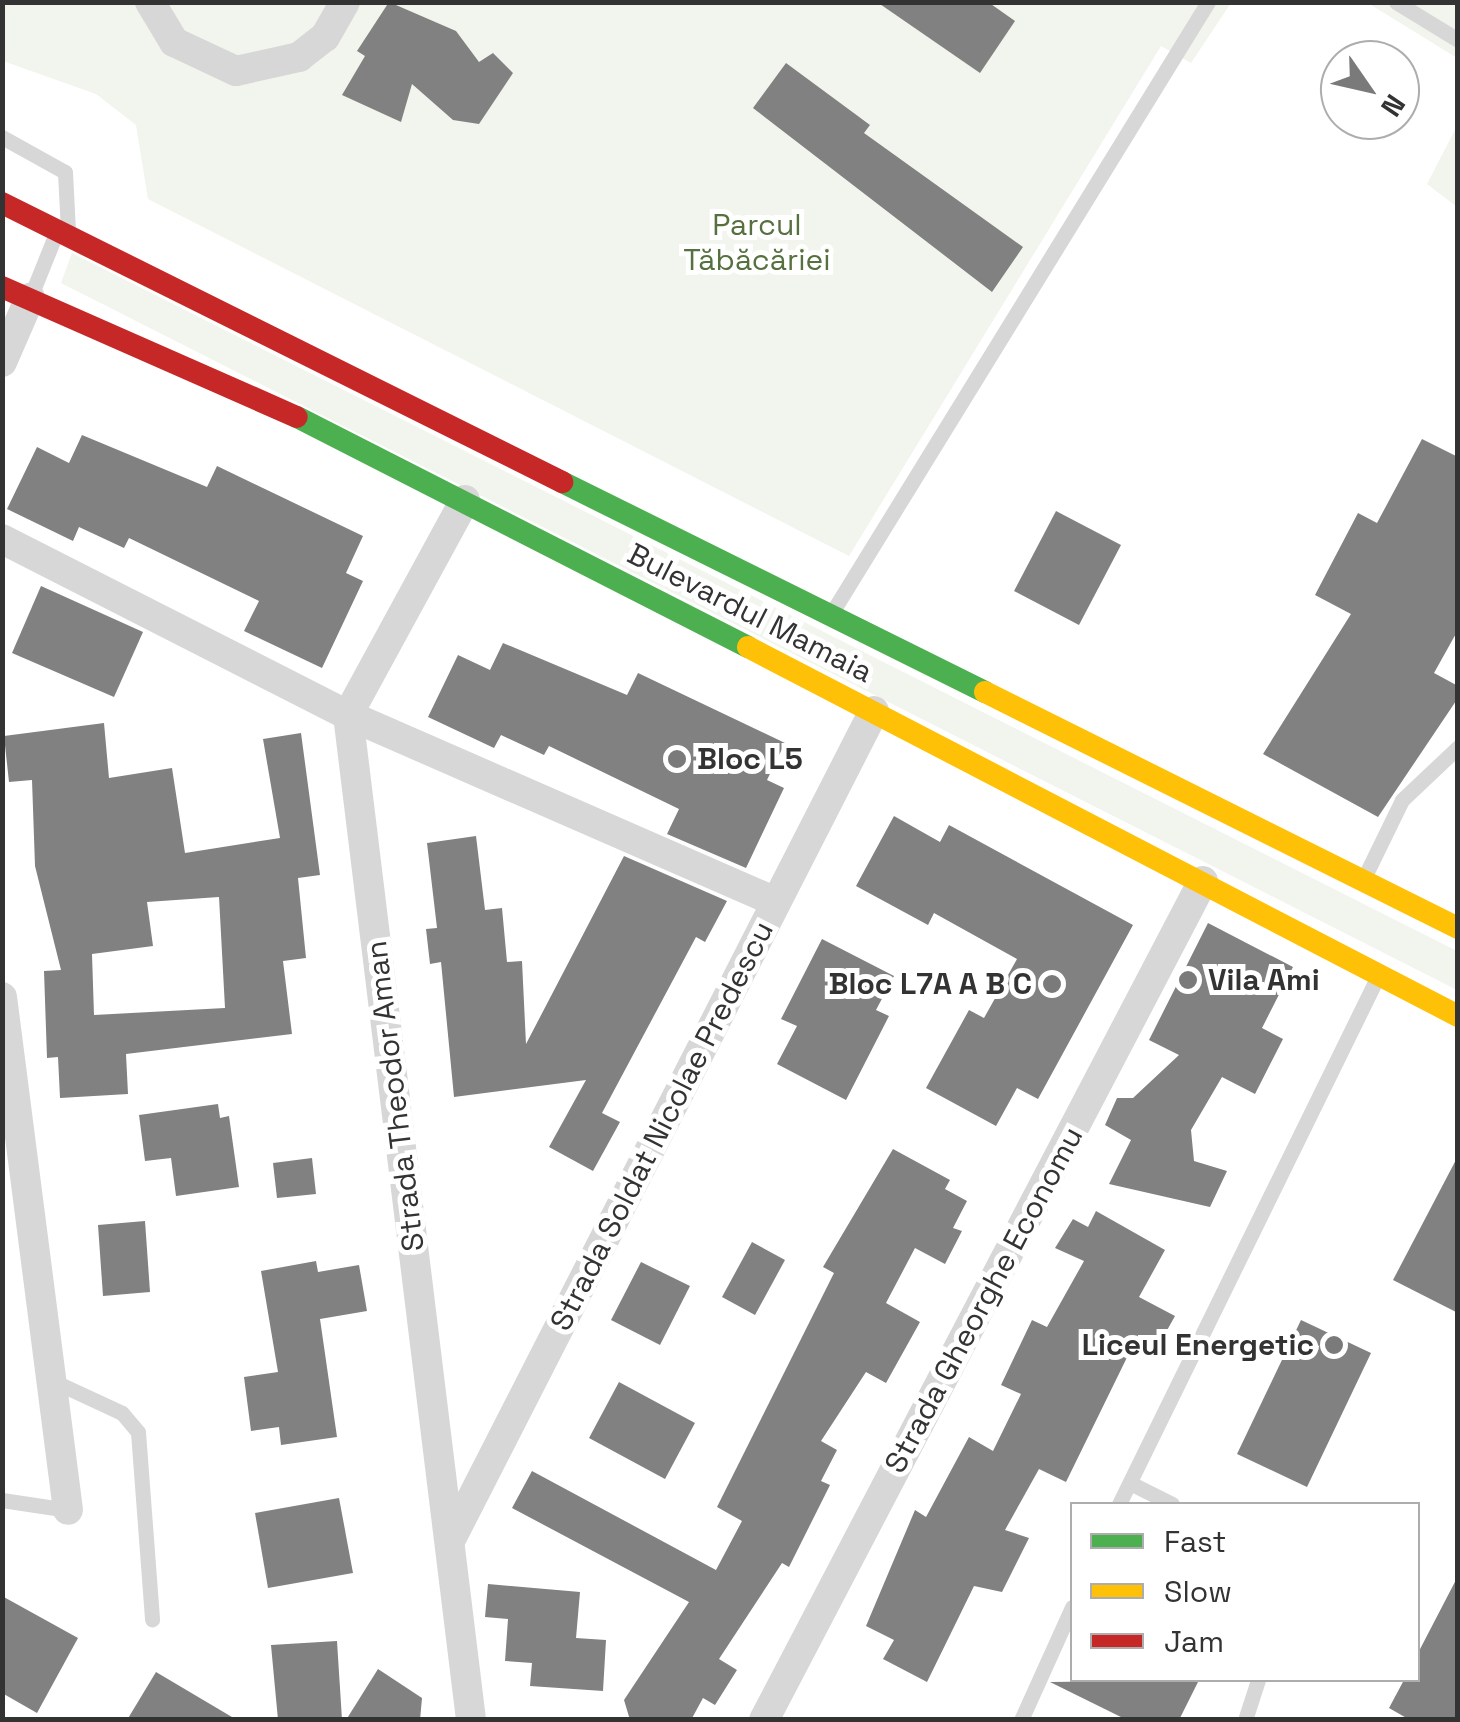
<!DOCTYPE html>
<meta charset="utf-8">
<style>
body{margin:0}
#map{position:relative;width:1460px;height:1722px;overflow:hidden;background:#fff;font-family:"Space Grotesk",sans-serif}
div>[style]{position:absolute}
.green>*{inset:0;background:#f1f5ed}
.building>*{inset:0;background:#818181}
.lane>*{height:15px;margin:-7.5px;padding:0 7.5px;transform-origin:7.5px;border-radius:7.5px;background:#d7d7d7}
.street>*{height:30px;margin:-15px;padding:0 15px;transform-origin:15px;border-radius:15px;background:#d7d7d7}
.fast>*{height:22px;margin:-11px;padding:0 11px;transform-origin:11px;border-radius:11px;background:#4caf50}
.slow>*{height:22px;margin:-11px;padding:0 11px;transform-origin:11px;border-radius:11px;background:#ffc107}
.jam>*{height:22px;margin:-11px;padding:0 11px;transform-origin:11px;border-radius:11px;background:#c62828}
.dots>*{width:28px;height:28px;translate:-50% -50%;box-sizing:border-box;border:5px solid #fff;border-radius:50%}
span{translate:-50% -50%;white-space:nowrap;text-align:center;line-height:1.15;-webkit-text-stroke:10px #fff;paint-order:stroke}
.park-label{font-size:30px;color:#56703f}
.street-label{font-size:30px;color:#333}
.poi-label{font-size:30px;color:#333;font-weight:700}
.left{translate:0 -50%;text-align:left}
.right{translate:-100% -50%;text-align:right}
.frame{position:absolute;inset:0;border:5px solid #333;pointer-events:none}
.legend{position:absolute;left:1070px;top:1502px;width:350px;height:180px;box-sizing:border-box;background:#fff;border:2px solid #adadad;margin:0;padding:12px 18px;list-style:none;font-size:30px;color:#333}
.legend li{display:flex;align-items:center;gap:20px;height:50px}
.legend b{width:50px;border:2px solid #adadad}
.north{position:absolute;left:1320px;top:40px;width:100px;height:100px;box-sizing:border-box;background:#fff;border:2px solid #adadad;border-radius:50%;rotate:124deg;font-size:28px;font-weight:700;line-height:40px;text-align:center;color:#333}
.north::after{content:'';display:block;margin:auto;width:35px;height:45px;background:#7a7a7a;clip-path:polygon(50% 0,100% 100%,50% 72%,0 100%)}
</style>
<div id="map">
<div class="green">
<i style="clip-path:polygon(3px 2px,1231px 3px,1191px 63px,1161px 46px,849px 556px,148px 199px,136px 125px,96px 94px,3px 61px)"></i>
<i style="clip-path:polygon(1368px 3px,1457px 3px,1457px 58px)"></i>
<i style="clip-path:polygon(1457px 126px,1457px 207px,1427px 184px)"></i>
<i style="clip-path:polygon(72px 253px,1457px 951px,1457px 990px,61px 283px)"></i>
</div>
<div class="building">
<i style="clip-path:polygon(389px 2px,456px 31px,479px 62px,493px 53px,513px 73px,479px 124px,453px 120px,412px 84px,401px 122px,342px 95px,365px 56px,357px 51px)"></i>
<i style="clip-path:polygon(877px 2px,988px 2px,1015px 21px,980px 73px)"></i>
<i style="clip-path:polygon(786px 63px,870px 125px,864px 133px,1023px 247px,992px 292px,753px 108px)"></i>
<i style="clip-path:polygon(82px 435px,207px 487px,217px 466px,363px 536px,346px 573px,363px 581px,322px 668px,244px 631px,259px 601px,129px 538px,124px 548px,79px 527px,73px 541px,7px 509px,37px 447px,69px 463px)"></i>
<i style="clip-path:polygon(1422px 439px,1458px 457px,1458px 630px,1434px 673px,1458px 686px,1458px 698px,1378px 817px,1263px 754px,1351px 614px,1315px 595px,1358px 513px,1377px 523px)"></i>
<i style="clip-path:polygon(1056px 511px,1121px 545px,1079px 625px,1014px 591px)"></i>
<i style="clip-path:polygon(41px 586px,143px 632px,114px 697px,12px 653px)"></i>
<i style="clip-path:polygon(503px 643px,627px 695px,638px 673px,785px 743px,767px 780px,784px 788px,746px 868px,667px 834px,679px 809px,549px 746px,544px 755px,501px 735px,494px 748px,428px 717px,458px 655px,490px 670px)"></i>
<i style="clip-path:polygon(evenodd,104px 723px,109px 778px,172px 768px,185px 853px,280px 838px,263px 739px,301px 733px,320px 875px,298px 878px,306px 958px,283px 961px,292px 1034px,126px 1054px,128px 1094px,60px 1098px,58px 1057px,47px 1058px,44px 971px,61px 970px,35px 866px,32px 780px,9px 782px,4px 736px,104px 723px,219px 897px,225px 1008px,94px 1015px,92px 954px,153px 946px,147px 902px,219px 897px)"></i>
<i style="clip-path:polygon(894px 816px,940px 842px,949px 825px,1133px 925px,1038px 1099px,1017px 1088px,996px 1126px,926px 1088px,969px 1010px,984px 1018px,1017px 959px,934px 913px,928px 925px,856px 886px)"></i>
<i style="clip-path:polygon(476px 836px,485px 910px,502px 908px,507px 962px,522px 961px,526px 1044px,624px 856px,727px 901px,705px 942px,696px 937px,602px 1113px,620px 1122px,593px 1171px,549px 1147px,586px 1080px,454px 1097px,441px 962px,430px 964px,426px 929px,437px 928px,427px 843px)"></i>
<i style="clip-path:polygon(1208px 923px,1293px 967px,1262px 1028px,1283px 1039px,1255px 1094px,1222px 1077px,1191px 1130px,1194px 1161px,1227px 1171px,1210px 1207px,1109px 1184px,1131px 1140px,1105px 1125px,1117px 1098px,1133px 1098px,1179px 1055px,1149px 1040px)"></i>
<i style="clip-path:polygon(822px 939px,894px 976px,876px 1010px,889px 1016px,846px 1100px,777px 1064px,797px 1026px,781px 1019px)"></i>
<i style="clip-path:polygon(218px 1104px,220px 1118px,229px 1116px,239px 1187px,176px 1196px,171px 1158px,145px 1161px,139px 1115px)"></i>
<i style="clip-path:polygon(893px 1149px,950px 1180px,945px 1189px,967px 1201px,953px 1228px,962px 1231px,945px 1264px,915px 1248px,886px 1303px,920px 1322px,886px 1383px,866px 1372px,821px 1441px,837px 1450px,821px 1481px,830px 1485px,789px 1567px,782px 1563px,719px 1659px,737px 1670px,715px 1705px,703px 1698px,691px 1720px,630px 1720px,624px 1700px,689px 1602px,512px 1508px,532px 1471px,716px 1570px,742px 1521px,717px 1507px,834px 1273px,823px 1267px)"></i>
<i style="clip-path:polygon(1458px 1156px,1458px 1313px,1393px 1280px)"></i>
<i style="clip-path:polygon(312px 1158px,316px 1194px,277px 1198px,273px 1163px)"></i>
<i style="clip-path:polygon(1096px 1211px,1165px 1250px,1139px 1297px,1175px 1316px,1156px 1350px,1136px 1339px,1066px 1482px,1039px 1469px,1005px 1530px,1029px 1538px,1002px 1592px,974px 1586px,927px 1682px,883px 1659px,894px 1640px,866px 1626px,915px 1510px,926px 1517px,969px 1437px,993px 1451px,1021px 1394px,1001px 1385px,1032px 1320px,1047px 1327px,1084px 1261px,1055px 1248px,1073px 1219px,1088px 1227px)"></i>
<i style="clip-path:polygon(145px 1221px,150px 1292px,103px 1296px,98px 1225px)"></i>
<i style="clip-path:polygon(752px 1242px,785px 1260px,755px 1315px,722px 1297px)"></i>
<i style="clip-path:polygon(316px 1261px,318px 1272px,359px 1265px,367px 1311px,320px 1319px,337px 1437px,281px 1445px,279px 1427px,251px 1431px,244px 1377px,278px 1372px,261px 1271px)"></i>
<i style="clip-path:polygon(641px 1262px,690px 1286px,660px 1345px,611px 1320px)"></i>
<i style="clip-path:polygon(1301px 1320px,1371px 1353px,1307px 1487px,1237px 1454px)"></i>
<i style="clip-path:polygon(619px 1382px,695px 1423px,665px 1479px,589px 1438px)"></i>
<i style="clip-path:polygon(339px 1498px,353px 1573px,268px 1588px,255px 1513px)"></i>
<i style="clip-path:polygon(1458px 1576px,1458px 1720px,1410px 1720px,1389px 1708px,1404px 1680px,1418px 1680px,1418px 1653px)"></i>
<i style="clip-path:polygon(488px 1584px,580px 1592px,576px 1638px,606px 1640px,603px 1691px,530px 1686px,532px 1663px,505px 1661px,508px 1619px,485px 1617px)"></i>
<i style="clip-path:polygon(2px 1596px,78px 1638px,37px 1713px,2px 1693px)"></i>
<i style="clip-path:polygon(337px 1641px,342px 1720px,278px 1720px,271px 1645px)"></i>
<i style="clip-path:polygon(378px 1669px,422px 1698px,420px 1720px,346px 1720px)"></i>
<i style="clip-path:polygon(156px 1672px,237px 1720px,127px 1720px)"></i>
<i style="clip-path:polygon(1199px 1680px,1179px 1720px,1127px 1720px,1050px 1682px)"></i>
</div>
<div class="lane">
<i style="left:1396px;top:2px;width:73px;rotate:31.5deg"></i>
<i style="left:2px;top:137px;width:72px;rotate:29.1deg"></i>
<i style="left:65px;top:172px;width:59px;rotate:87.1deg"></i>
<i style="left:30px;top:298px;width:72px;rotate:-68.1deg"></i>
<i style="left:831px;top:614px;width:719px;rotate:-58.37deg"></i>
<i style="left:1363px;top:880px;width:89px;rotate:-64deg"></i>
<i style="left:1402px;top:800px;width:77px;rotate:-43.4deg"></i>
<i style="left:51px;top:1380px;width:78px;rotate:24.9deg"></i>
<i style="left:122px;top:1413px;width:25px;rotate:50deg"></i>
<i style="left:138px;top:1432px;width:188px;rotate:85.7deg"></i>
<i style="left:1130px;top:1483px;width:47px;rotate:26.6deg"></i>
<i style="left:2px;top:1500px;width:67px;rotate:8.6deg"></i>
<i style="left:1119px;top:1504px;width:586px;rotate:-63.87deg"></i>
<i style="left:1021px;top:1720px;width:124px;rotate:-65.7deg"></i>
<i style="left:1245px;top:1720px;width:42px;rotate:-72deg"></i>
</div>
<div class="street">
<i style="left:150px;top:2px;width:47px;rotate:59deg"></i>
<i style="left:174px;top:42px;width:68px;rotate:25.1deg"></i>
<i style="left:236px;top:71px;width:65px;rotate:-12.5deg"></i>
<i style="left:299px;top:57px;width:33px;rotate:-38deg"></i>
<i style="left:325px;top:37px;width:40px;rotate:-60.3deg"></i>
<i style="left:2px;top:362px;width:70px;rotate:-66.4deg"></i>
<i style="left:465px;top:500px;width:245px;rotate:118.6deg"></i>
<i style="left:348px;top:715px;width:1012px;rotate:83.02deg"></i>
<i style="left:2px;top:539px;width:388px;rotate:27deg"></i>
<i style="left:348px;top:715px;width:467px;rotate:23.6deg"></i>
<i style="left:2px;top:997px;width:517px;rotate:82.67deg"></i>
<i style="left:450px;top:1541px;width:932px;rotate:-62.94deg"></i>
<i style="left:764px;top:1720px;width:947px;rotate:-62.38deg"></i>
</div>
<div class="fast">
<i style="left:297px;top:417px;width:506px;rotate:27.02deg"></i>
<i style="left:562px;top:482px;width:472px;rotate:26.4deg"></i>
</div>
<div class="slow">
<i style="left:748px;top:647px;width:800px;rotate:27.46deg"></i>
<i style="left:985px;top:692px;width:529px;rotate:26.52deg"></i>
</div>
<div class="jam">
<i style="left:2px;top:203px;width:626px;rotate:26.48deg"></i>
<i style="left:2px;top:287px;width:322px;rotate:23.8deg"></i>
</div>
<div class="dots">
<i style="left:677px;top:759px;background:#7a7a7a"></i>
<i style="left:1188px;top:980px;background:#7a7a7a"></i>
<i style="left:1052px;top:984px;background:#7a7a7a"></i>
<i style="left:1334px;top:1345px;background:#7a7a7a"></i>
</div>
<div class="park-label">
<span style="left:757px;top:242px">Parcul<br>Tăbăcăriei</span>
</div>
<div class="street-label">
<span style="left:750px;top:613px;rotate:27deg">Bulevardul Mamaia</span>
<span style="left:395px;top:1096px;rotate:-97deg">Strada Theodor Aman</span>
<span style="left:662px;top:1126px;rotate:-63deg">Strada Soldat Nicolae Predescu</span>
<span style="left:984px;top:1300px;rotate:-62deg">Strada Gheorghe Economu</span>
</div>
<div class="poi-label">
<span class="left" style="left:697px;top:759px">Bloc L5</span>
<span class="left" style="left:1208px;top:980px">Vila Ami</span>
<span class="right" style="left:1032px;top:984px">Bloc L7A A B C</span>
<span class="right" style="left:1314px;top:1345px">Liceul Energetic</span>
</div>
<div class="frame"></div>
<ul class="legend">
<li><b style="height:12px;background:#4caf50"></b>Fast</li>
<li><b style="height:12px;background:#ffc107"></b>Slow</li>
<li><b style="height:12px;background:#c62828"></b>Jam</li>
</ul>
<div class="north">N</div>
</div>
